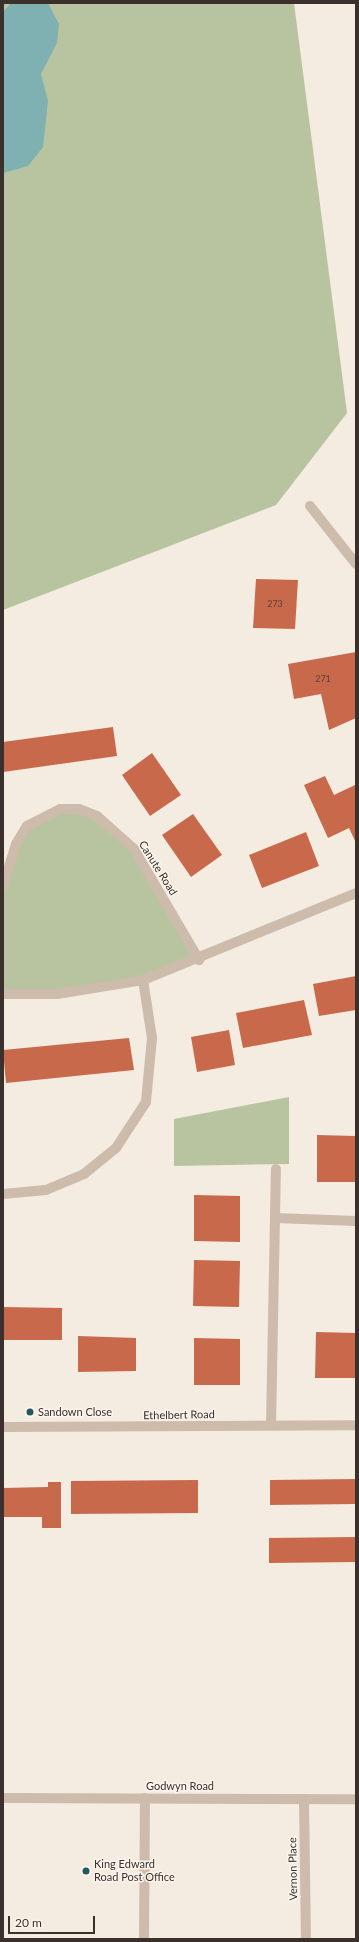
<!DOCTYPE html>
<style>
body{margin:0}
#map{position:relative;width:359px;height:1942px;overflow:hidden;background:#f4ebe1;font-family:Lato,sans-serif}
div>[style]{position:absolute}
.green>*{inset:0;background:#b8c4a0}
.water>*{inset:0;background:#7fb0b2}
.building>*{inset:0;background:#c8694b}
.service>*{height:10px;margin:-5px;padding:0 5px;transform-origin:5px;border-radius:5px;background:#cdbbac}
.minor>*{height:10px;margin:-5px;padding:0 5px;transform-origin:5px;border-radius:5px;background:#cdbbac}
.dots>*{width:11px;height:11px;translate:-50% -50%;box-sizing:border-box;border:2px solid #fbf5ee;border-radius:50%}
span{translate:-50% -50%;white-space:nowrap;text-align:center;line-height:1.15;-webkit-text-stroke:3px #fbf5ee;paint-order:stroke}
.number-label{font-size:9px;color:#5e3e33}
.number-label span{-webkit-text-stroke-width:0}
.street-label{font-size:11px;color:#3b302b}
.poi-label{font-size:11px;color:#3b302b}
.left{translate:0 -50%;text-align:left}
.frame{position:absolute;inset:0;border:4px solid #3b302b;pointer-events:none}
.scale{position:absolute;left:8px;top:1916px;width:87px;height:18px;box-sizing:border-box;border:2px solid #3b302b;border-top:0;padding-left:5px;font-size:12px;line-height:14px;white-space:nowrap;color:#3b302b;-webkit-text-stroke:3px #fbf5ee;paint-order:stroke}
</style>
<div id="map">
<div class="green">
<i style="clip-path:polygon(3px 3px,294px 3px,347px 413px,276px 505px,3px 610px)"></i>
<i style="clip-path:polygon(60px 809px,88px 812px,134px 849px,199px 960px,101px 989px,3px 994px,3px 886px,27px 826px)"></i>
<i style="clip-path:polygon(289px 1097px,289px 1164px,174px 1166px,174px 1119px)"></i>
</div>
<div class="water">
<i style="clip-path:polygon(11px 3px,48px 3px,59px 24px,57px 43px,41px 74px,48px 101px,43px 147px,28px 166px,3px 173px,3px 12px)"></i>
</div>
<div class="building">
<i style="clip-path:polygon(256px 579px,298px 580px,295px 629px,253px 628px)"></i>
<i style="clip-path:polygon(356px 652px,356px 718px,329px 730px,321px 694px,294px 699px,288px 664px)"></i>
<i style="clip-path:polygon(113px 727px,117px 756px,3px 772px,3px 742px)"></i>
<i style="clip-path:polygon(152px 753px,181px 795px,150px 816px,122px 775px)"></i>
<i style="clip-path:polygon(325px 776px,334px 795px,355px 785px,356px 843px,349px 828px,328px 838px,304px 785px)"></i>
<i style="clip-path:polygon(193px 814px,222px 855px,191px 877px,162px 835px)"></i>
<i style="clip-path:polygon(306px 832px,319px 866px,262px 888px,249px 855px)"></i>
<i style="clip-path:polygon(356px 976px,356px 1010px,319px 1016px,313px 984px)"></i>
<i style="clip-path:polygon(304px 1000px,312px 1035px,243px 1048px,236px 1013px)"></i>
<i style="clip-path:polygon(229px 1030px,235px 1065px,197px 1072px,191px 1037px)"></i>
<i style="clip-path:polygon(129px 1038px,134px 1070px,6px 1083px,3px 1050px)"></i>
<i style="clip-path:polygon(317px 1135px,356px 1136px,356px 1182px,317px 1182px)"></i>
<i style="clip-path:polygon(194px 1195px,240px 1196px,240px 1242px,194px 1241px)"></i>
<i style="clip-path:polygon(194px 1260px,240px 1261px,239px 1307px,193px 1306px)"></i>
<i style="clip-path:polygon(3px 1307px,62px 1308px,62px 1340px,3px 1340px)"></i>
<i style="clip-path:polygon(316px 1332px,356px 1333px,356px 1378px,315px 1378px)"></i>
<i style="clip-path:polygon(78px 1336px,136px 1338px,136px 1371px,78px 1372px)"></i>
<i style="clip-path:polygon(194px 1338px,240px 1339px,240px 1385px,194px 1385px)"></i>
<i style="clip-path:polygon(356px 1479px,356px 1504px,270px 1505px,270px 1480px)"></i>
<i style="clip-path:polygon(198px 1480px,198px 1513px,71px 1514px,71px 1481px)"></i>
<i style="clip-path:polygon(48px 1482px,61px 1482px,61px 1528px,42px 1528px,42px 1517px,3px 1517px,3px 1488px,48px 1487px)"></i>
<i style="clip-path:polygon(356px 1537px,356px 1562px,269px 1563px,269px 1538px)"></i>
</div>
<div class="service">
<i style="left:3px;top:1194px;width:43px;rotate:-5.3deg"></i>
<i style="left:46px;top:1190px;width:41px;rotate:-22.8deg"></i>
<i style="left:84px;top:1174px;width:41px;rotate:-39.1deg"></i>
<i style="left:116px;top:1148px;width:55px;rotate:-56.9deg"></i>
</div>
<div class="minor">
<i style="left:310px;top:506px;width:74px;rotate:51.6deg"></i>
<i style="left:3px;top:886px;width:44px;rotate:-72.8deg"></i>
<i style="left:16px;top:844px;width:21px;rotate:-59deg"></i>
<i style="left:27px;top:826px;width:37px;rotate:-27deg"></i>
<i style="left:60px;top:809px;width:19px"></i>
<i style="left:79px;top:809px;width:19px;rotate:21deg"></i>
<i style="left:97px;top:816px;width:50px;rotate:41.7deg"></i>
<i style="left:134px;top:849px;width:129px;rotate:59.6deg"></i>
<i style="left:143px;top:980px;width:59px;rotate:81.2deg"></i>
<i style="left:152px;top:1038px;width:64px;rotate:95.4deg"></i>
<i style="left:3px;top:994px;width:54px"></i>
<i style="left:57px;top:994px;width:87px;rotate:-9.2deg"></i>
<i style="left:143px;top:980px;width:230px;rotate:-22.2deg"></i>
<i style="left:275px;top:1218px;width:81px;rotate:2.1deg"></i>
<i style="left:271px;top:1425px;width:256px;rotate:-88.9deg"></i>
<i style="left:3px;top:1427px;width:353px;rotate:-0.3deg"></i>
<i style="left:3px;top:1798px;width:353px;rotate:0.2deg"></i>
<i style="left:304px;top:1799px;width:140px;rotate:89.2deg"></i>
<i style="left:144px;top:1939px;width:141px;rotate:-89.6deg"></i>
</div>
<div class="dots">
<i style="left:30px;top:1412px;background:#1f5a5e"></i>
<i style="left:86px;top:1871px;background:#1f5a5e"></i>
</div>
<div class="number-label">
<span style="left:275px;top:604px">273</span>
<span style="left:323px;top:679px">271</span>
</div>
<div class="street-label">
<span style="left:158px;top:868px;rotate:58deg">Canute Road</span>
<span style="left:179px;top:1415px;rotate:-1deg">Ethelbert Road</span>
<span style="left:180px;top:1786px">Godwyn Road</span>
<span style="left:293px;top:1869px;rotate:-91deg">Vernon Place</span>
</div>
<div class="poi-label">
<span class="left" style="left:38px;top:1412px">Sandown Close</span>
<span class="left" style="left:94px;top:1871px">King Edward<br>Road Post Office</span>
</div>
<div class="frame"></div>
<div class="scale">20 m</div>
</div>
